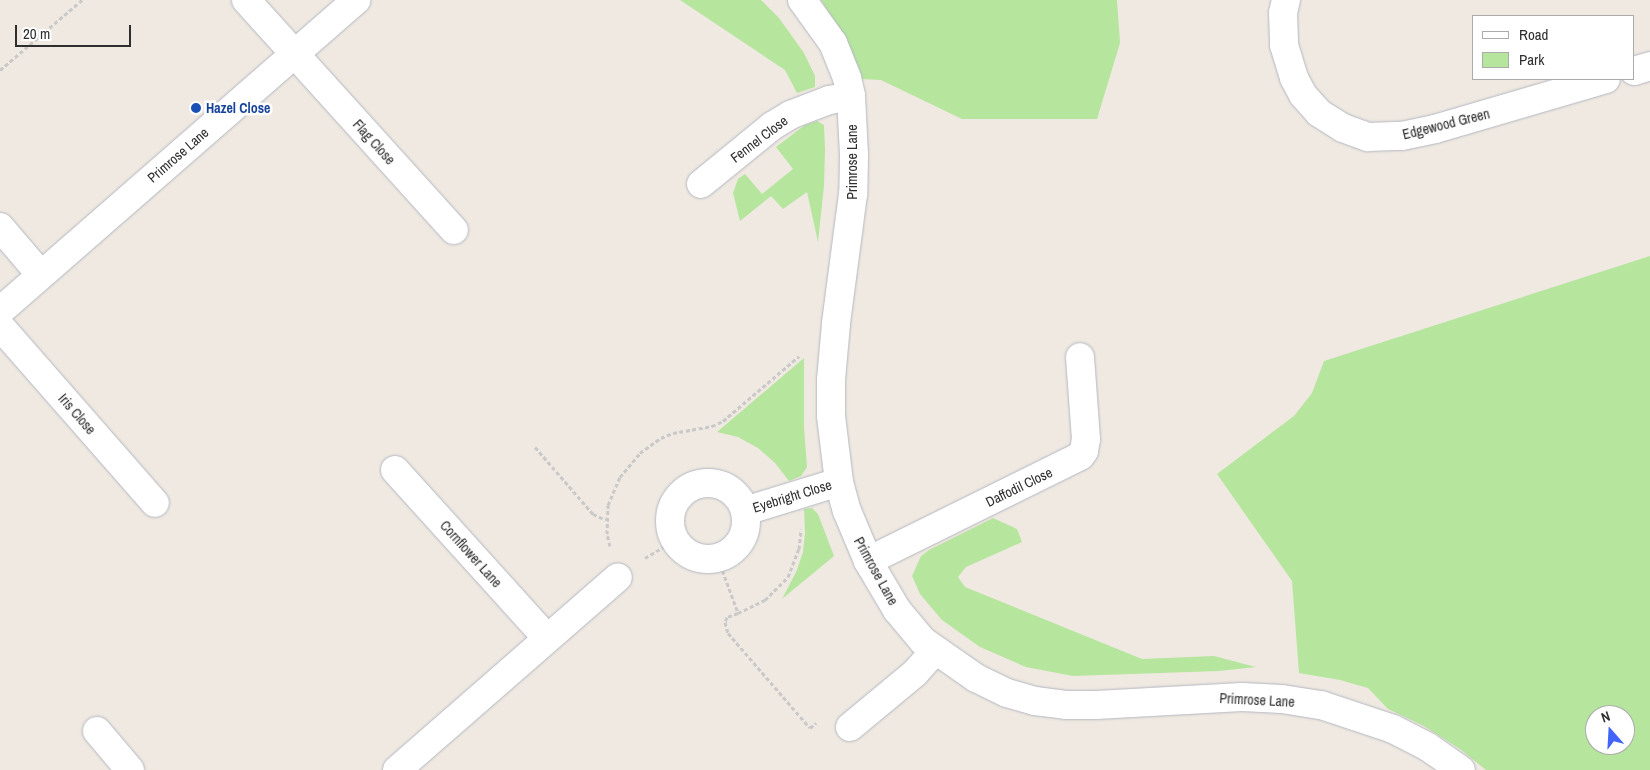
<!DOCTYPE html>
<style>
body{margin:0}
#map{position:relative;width:1650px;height:770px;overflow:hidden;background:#efe9e1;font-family:"Archivo Narrow",sans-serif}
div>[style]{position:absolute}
.green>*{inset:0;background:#b6e59e}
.path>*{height:3px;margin-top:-1.5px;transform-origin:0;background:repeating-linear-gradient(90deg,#c9c9c9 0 4px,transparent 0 6.5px)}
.roads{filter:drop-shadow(0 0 1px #b4b7c1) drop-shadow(0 0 1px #b4b7c1)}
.minor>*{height:28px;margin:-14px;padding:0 14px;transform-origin:14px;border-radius:14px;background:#fff}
.minor>.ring{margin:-14px;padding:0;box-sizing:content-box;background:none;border:28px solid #fff;border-radius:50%}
.dots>*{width:14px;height:14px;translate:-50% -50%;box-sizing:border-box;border:2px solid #fff;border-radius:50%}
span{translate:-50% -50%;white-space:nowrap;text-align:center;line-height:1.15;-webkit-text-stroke:5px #fff;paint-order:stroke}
.transit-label{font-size:14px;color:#164399;font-weight:700}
.left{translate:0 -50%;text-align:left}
.street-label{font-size:14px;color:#2e2e2e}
.legend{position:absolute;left:1472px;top:15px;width:162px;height:65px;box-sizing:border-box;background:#fff;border:1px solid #ababab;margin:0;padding:6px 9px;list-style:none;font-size:15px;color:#2e2e2e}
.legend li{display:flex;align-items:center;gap:10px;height:25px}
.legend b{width:25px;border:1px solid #ababab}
.north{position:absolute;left:1585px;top:705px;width:50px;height:50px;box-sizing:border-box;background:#fff;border:1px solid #ababab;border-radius:50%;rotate:341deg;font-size:14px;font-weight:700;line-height:20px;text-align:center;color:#2e2e2e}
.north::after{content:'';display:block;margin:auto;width:18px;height:22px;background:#4264fb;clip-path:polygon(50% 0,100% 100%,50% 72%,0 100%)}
.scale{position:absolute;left:15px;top:25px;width:116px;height:22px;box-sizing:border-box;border:2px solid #2e2e2e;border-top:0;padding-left:6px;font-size:15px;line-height:18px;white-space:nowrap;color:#2e2e2e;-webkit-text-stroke:4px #fff;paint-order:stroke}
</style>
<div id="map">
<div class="green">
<i style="clip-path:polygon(680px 0,761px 0,779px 18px,804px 53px,815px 76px,815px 87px,797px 93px,785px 70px)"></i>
<i style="clip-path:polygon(821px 0,1117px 0,1120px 43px,1097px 119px,962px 119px,881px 80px,861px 79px,851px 49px)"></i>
<i style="clip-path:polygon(817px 121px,824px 125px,825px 149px,824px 186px,818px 242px,807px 192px,783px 209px,771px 196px,740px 221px,733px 193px,738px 179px,745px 174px,762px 194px,793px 169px,776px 147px,805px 125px)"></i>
<i style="clip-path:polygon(evenodd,1650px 256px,1650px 770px,1486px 770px,1460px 749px,1424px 726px,1388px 709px,1368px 688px,1340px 680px,1299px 673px,1292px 581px,1217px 474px,1294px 416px,1312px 393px,1324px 361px,1650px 256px,1595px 715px,1625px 715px,1625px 745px,1595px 745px,1595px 715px)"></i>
<i style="clip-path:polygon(804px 358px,804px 428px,807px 467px,801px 476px,789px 481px,775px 463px,758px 448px,738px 437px,717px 432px)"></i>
<i style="clip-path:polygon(812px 508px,818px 514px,834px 556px,782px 599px,797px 570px,803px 552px,805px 533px,804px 509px)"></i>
<i style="clip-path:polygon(993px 518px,1017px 529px,1022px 542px,966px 567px,958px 577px,965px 587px,1142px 659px,1214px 656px,1256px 667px,1219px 671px,1073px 676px,1026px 667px,980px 647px,942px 620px,920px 594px,912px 576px,921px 556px,929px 550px)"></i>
</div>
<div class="path">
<i style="left:0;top:70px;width:108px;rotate:-40.5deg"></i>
<i style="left:535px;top:447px;width:89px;rotate:49.1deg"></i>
<i style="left:593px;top:514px;width:14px;rotate:25deg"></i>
<i style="left:610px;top:546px;width:12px;rotate:-104deg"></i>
<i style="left:607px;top:534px;width:29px;rotate:-88deg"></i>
<i style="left:608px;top:505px;width:30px;rotate:-67deg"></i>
<i style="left:620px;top:477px;width:31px;rotate:-50deg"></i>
<i style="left:640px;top:453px;width:26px;rotate:-36deg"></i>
<i style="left:661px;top:438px;width:13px;rotate:-23deg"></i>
<i style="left:673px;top:433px;width:40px;rotate:-10deg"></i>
<i style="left:712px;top:426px;width:12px;rotate:-24deg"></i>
<i style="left:723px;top:421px;width:100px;rotate:-40.5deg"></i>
<i style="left:645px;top:558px;width:35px;rotate:-31deg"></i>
<i style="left:718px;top:558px;width:59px;rotate:70deg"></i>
<i style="left:738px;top:613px;width:30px;rotate:-26deg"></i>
<i style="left:765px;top:600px;width:33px;rotate:-45deg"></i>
<i style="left:788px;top:577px;width:30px;rotate:-69deg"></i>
<i style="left:799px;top:549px;width:20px;rotate:-84deg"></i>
<i style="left:738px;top:613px;width:12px;rotate:160deg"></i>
<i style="left:727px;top:617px;width:5px;rotate:112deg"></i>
<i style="left:725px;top:622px;width:11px;rotate:75deg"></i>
<i style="left:728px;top:633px;width:125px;rotate:49.2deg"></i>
<i style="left:810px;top:728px;width:8px;rotate:-40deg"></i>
</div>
<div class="roads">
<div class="minor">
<i style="left:246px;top:0;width:310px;rotate:47.9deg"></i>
<i style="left:802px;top:0;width:53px;rotate:54.2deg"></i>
<i style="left:833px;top:43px;width:38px;rotate:68deg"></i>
<i style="left:847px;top:78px;width:18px;rotate:77deg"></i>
<i style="left:851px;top:96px;width:59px;rotate:87.1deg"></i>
<i style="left:854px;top:155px;width:39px;rotate:91deg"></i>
<i style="left:853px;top:194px;width:131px;rotate:97.5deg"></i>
<i style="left:836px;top:324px;width:56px;rotate:95.1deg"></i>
<i style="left:831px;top:380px;width:36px;rotate:90deg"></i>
<i style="left:831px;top:416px;width:66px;rotate:83.1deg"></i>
<i style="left:839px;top:482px;width:30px;rotate:75deg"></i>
<i style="left:847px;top:511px;width:54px;rotate:67.2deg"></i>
<i style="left:868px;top:561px;width:57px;rotate:59.4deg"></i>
<i style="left:897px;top:610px;width:40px;rotate:50deg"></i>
<i style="left:923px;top:641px;width:65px;rotate:34.9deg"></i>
<i style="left:976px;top:678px;width:34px;rotate:26deg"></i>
<i style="left:1007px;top:693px;width:29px;rotate:16deg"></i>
<i style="left:1035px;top:701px;width:31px;rotate:7deg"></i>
<i style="left:1066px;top:705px;width:30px"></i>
<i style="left:1096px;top:705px;width:146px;rotate:-3.1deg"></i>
<i style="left:1242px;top:697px;width:40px;rotate:2.9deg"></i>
<i style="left:1282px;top:699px;width:39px;rotate:9deg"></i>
<i style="left:1321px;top:705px;width:76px;rotate:18.4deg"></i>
<i style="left:1393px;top:729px;width:39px;rotate:27deg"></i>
<i style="left:1428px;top:747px;width:40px;rotate:34.9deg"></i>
<i style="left:1286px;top:0;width:13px;rotate:103deg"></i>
<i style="left:1283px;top:13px;width:32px;rotate:88deg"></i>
<i style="left:1284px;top:45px;width:34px;rotate:73deg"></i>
<i style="left:1294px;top:78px;width:19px;rotate:62deg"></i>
<i style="left:1303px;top:95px;width:24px;rotate:48deg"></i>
<i style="left:1319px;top:113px;width:28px;rotate:32deg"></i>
<i style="left:1343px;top:128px;width:27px;rotate:20deg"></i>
<i style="left:1368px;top:137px;width:34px;rotate:-2deg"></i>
<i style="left:1402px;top:136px;width:34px;rotate:-12deg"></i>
<i style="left:1435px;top:129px;width:178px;rotate:-16.3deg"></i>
<i style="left:1634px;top:71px;width:17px;rotate:-17deg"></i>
<i style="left:701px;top:184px;width:92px;rotate:-39.2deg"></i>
<i style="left:772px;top:126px;width:21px;rotate:-31deg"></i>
<i style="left:790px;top:115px;width:42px;rotate:-21deg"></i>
<i style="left:829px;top:100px;width:22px;rotate:-10deg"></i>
<i style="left:0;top:227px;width:63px;rotate:49.5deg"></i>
<i style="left:0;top:311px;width:473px;rotate:-41.1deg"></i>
<i style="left:0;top:326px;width:235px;rotate:48.8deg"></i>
<i style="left:395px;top:470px;width:227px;rotate:47.9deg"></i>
<i class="ring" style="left:670px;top:483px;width:48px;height:48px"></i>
<i style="left:745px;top:511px;width:98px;rotate:-17.1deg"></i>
<i style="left:868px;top:561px;width:237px;rotate:-26.3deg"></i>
<i style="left:1080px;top:456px;width:6px;rotate:-51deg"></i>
<i style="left:1084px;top:451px;width:12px;rotate:-81deg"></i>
<i style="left:1086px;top:439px;width:82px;rotate:-94.2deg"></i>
<i style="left:850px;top:727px;width:85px;rotate:-39.7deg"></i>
<i style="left:915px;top:673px;width:30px;rotate:-48deg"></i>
<i style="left:97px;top:731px;width:51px;rotate:49.8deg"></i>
<i style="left:397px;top:770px;width:293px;rotate:-41.1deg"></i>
</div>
</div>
<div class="dots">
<i style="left:196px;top:108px;background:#1a4fb4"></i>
</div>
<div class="transit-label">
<span class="left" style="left:206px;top:108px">Hazel Close</span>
</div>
<div class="street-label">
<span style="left:1446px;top:124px;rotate:-14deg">Edgewood Green</span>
<span style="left:759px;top:139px;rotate:-37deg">Fennel Close</span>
<span style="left:374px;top:142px;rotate:48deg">Flag Close</span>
<span style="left:178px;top:155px;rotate:-41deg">Primrose Lane</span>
<span style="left:852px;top:162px;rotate:-90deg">Primrose Lane</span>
<span style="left:77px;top:414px;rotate:49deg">Iris Close</span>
<span style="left:1019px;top:487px;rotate:-26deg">Daffodil Close</span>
<span style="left:792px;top:496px;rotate:-17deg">Eyebright Close</span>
<span style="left:471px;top:554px;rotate:48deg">Cornflower Lane</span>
<span style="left:876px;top:571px;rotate:61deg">Primrose Lane</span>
<span style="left:1257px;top:700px;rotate:3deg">Primrose Lane</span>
</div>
<ul class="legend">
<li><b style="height:6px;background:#fff"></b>Road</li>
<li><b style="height:14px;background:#b6e59e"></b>Park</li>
</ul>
<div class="north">N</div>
<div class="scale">20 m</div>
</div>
